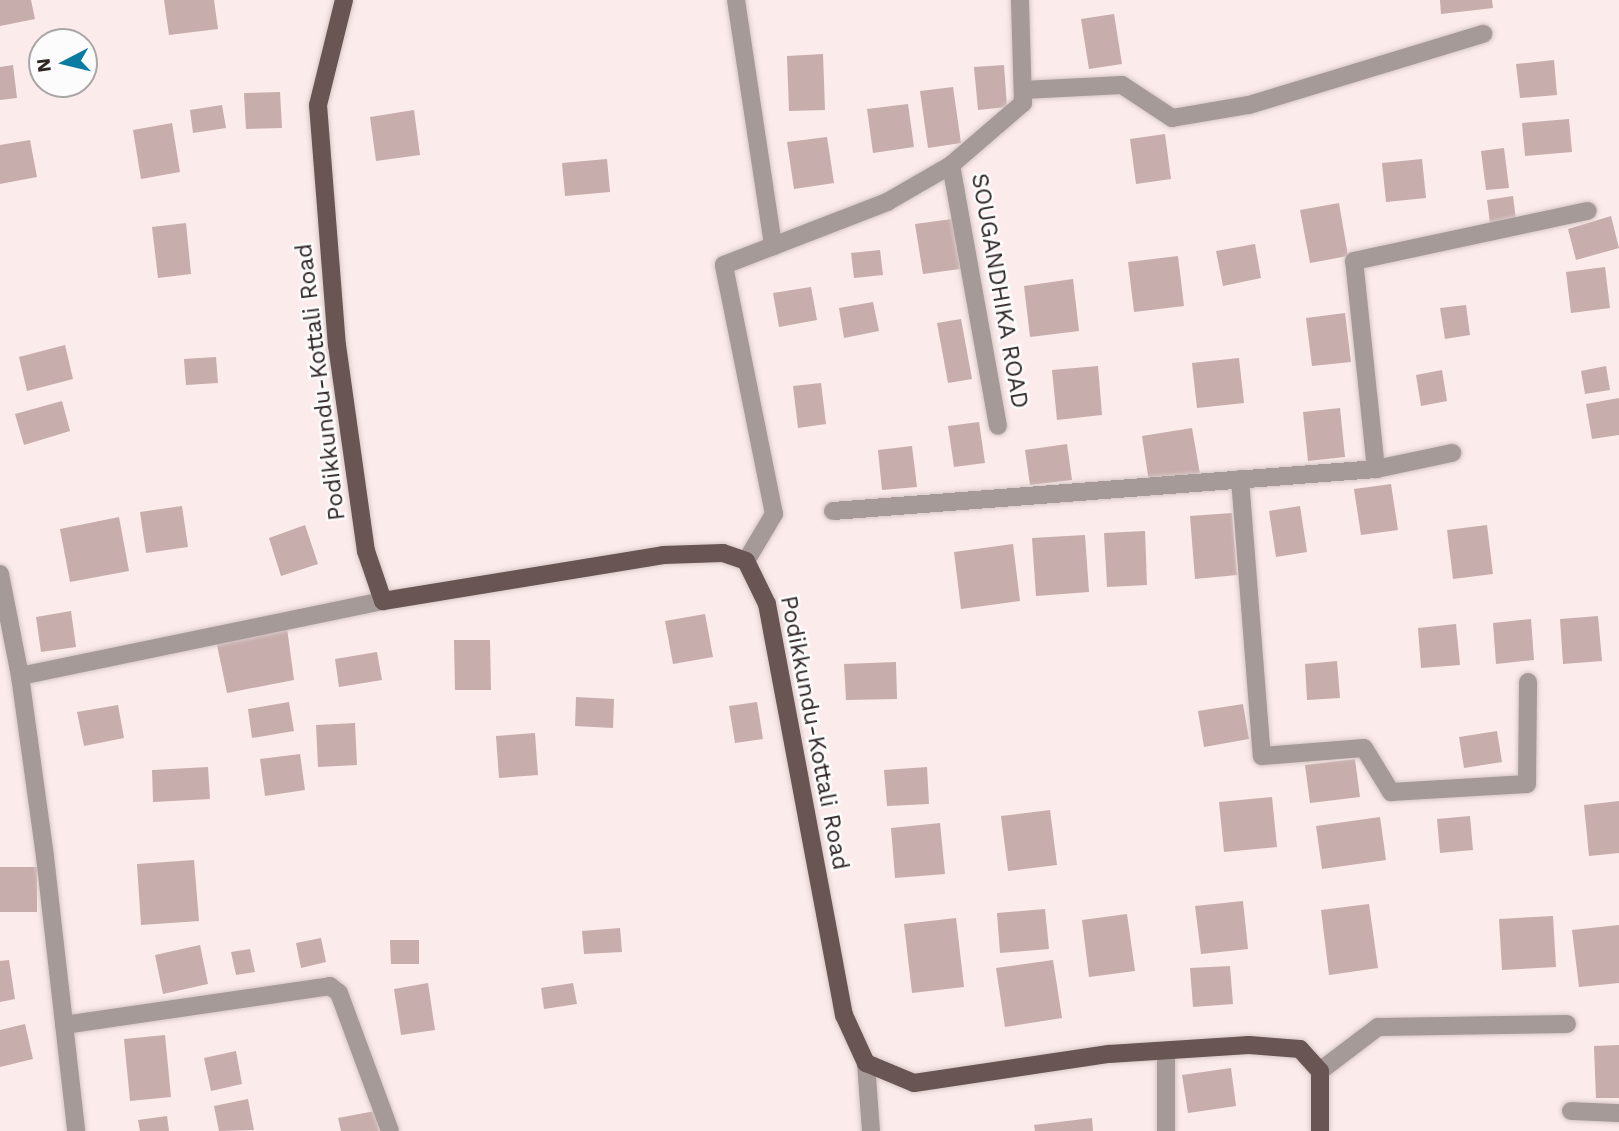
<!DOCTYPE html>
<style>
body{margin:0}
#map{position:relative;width:1619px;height:1131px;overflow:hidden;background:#fbebea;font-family:"Work Sans",sans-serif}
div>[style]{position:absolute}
.building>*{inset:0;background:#c7adac}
.roads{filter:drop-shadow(0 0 2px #d6c7c6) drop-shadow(0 0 2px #d6c7c6)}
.minor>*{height:18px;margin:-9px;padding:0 9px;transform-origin:9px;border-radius:9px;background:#a69a99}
.major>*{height:18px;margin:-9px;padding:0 9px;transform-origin:9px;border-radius:9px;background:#685554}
span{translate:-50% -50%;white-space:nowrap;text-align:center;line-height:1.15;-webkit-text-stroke:5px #fcfcfc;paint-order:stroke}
.street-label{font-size:23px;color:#2f2524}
.north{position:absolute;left:28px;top:28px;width:70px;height:70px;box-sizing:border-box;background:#fcfcfc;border:2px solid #aaa6a6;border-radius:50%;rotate:263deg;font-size:19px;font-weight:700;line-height:28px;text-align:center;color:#2f2524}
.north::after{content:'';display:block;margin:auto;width:24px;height:32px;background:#0a7ca4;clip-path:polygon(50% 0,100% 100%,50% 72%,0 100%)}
</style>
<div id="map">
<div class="building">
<i style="clip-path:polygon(0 0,31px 0,35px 19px,0 26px)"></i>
<i style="clip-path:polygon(164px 0,214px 0,218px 29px,169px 35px)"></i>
<i style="clip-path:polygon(1440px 0,1492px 0,1493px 8px,1441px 14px)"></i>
<i style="clip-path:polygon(1114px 14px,1122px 64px,1089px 69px,1081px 19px)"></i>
<i style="clip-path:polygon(823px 54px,825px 110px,789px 111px,787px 56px)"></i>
<i style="clip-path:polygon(1554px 60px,1557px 95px,1520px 98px,1516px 64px)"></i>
<i style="clip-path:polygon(13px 65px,17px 98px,0 100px,0 67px)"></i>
<i style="clip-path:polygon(1004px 65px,1007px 107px,978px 110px,974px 67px)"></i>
<i style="clip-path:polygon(953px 87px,961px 143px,928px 148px,920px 91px)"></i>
<i style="clip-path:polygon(280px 92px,282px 128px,246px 129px,244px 93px)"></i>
<i style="clip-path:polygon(908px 104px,914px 147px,873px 153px,867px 109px)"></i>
<i style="clip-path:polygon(222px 105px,226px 128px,193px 133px,190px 110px)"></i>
<i style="clip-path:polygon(414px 110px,420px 155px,376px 161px,370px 117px)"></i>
<i style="clip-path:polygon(1569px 119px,1572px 152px,1525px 156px,1522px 123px)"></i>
<i style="clip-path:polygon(172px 123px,180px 172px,141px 179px,133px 130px)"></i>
<i style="clip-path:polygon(1165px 134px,1171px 179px,1136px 184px,1130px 139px)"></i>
<i style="clip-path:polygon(827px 137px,834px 183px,794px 189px,787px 142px)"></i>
<i style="clip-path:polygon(30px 140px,37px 177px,0 184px,0 145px)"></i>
<i style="clip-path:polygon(1504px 148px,1509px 188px,1486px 190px,1481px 151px)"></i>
<i style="clip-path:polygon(607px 159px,610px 192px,565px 196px,562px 163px)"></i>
<i style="clip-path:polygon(1422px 159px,1426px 198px,1386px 202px,1382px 163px)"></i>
<i style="clip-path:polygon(1513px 196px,1516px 220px,1490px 223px,1487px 200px)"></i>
<i style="clip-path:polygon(1339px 203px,1348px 256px,1310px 263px,1300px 210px)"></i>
<i style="clip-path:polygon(1611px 216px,1619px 248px,1576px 260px,1568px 229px)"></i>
<i style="clip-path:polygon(952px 219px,960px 269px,923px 274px,915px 224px)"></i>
<i style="clip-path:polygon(186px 223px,191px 274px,158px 278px,152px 227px)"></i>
<i style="clip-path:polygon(1255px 244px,1261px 278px,1223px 286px,1216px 251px)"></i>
<i style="clip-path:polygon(880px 250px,883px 275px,854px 278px,851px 253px)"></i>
<i style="clip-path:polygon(1178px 256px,1184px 306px,1134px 312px,1128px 262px)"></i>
<i style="clip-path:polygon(1605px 267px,1610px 308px,1571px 313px,1566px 272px)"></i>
<i style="clip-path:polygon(1073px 279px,1079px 331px,1030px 337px,1024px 286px)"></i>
<i style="clip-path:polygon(811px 287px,817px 320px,779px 327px,773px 293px)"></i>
<i style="clip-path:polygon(873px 302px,879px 331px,844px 338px,839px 308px)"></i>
<i style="clip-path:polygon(1466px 305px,1470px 335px,1445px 339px,1440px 308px)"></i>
<i style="clip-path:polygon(1345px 313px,1351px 362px,1312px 366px,1306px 318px)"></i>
<i style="clip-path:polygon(961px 319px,972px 379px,948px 383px,937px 323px)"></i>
<i style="clip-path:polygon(65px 345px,73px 379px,27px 391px,19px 357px)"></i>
<i style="clip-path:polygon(216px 357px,218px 383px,186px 385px,184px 359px)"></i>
<i style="clip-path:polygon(1239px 358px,1244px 403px,1197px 408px,1192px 363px)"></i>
<i style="clip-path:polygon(1098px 366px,1102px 415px,1057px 420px,1052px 370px)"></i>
<i style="clip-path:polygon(1606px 366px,1610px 390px,1585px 394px,1581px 371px)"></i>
<i style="clip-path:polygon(1442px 370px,1447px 401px,1421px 406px,1416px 375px)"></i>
<i style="clip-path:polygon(821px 383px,826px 424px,798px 428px,793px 386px)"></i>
<i style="clip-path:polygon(1619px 398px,1619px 435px,1592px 439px,1586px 404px)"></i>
<i style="clip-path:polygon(62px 401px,70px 431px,24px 445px,15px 414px)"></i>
<i style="clip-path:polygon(1340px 408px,1345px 457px,1308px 461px,1303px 412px)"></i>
<i style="clip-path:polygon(979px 422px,985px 463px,954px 467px,948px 426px)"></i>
<i style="clip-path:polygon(1192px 428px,1200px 474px,1149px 482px,1142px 436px)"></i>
<i style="clip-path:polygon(1067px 444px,1072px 480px,1030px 485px,1025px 450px)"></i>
<i style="clip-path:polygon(912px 446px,917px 487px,882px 490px,878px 450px)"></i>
<i style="clip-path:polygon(1391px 484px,1398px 530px,1361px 535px,1354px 489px)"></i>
<i style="clip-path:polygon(182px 506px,188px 547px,146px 553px,140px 512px)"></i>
<i style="clip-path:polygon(1300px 506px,1307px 552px,1276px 557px,1269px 511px)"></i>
<i style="clip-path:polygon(1232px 513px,1237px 575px,1195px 579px,1190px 516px)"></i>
<i style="clip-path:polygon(119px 517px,129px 571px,70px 582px,60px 529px)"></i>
<i style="clip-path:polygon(305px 525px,318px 564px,281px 576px,269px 538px)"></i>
<i style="clip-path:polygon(1487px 525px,1493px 574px,1453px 579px,1447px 530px)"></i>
<i style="clip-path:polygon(1145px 531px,1147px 585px,1107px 587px,1104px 533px)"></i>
<i style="clip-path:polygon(1085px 535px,1089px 592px,1036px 596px,1032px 538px)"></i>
<i style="clip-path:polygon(1013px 544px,1020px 601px,961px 609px,954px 552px)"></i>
<i style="clip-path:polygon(71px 611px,76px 647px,41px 652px,36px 617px)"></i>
<i style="clip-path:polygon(705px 614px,713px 657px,673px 664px,665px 621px)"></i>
<i style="clip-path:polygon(1598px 616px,1602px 661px,1563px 664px,1560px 619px)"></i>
<i style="clip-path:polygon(1531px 619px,1534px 660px,1496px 664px,1493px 623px)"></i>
<i style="clip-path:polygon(1456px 624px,1460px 665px,1421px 668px,1418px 628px)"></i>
<i style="clip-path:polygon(287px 628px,294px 680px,227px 693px,216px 640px)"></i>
<i style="clip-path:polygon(454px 640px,490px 640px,491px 690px,455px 690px)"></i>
<i style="clip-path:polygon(377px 652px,382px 680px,339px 687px,335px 659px)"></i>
<i style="clip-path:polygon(1337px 661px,1340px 698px,1307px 700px,1305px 664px)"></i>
<i style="clip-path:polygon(896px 662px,897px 699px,846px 700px,844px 664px)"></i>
<i style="clip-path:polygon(576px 697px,614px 699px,613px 728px,575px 726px)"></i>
<i style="clip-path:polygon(289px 702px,294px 731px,252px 738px,248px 709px)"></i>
<i style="clip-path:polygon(757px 702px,763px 739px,735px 743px,729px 706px)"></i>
<i style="clip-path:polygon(1243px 704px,1249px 739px,1204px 747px,1198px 711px)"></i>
<i style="clip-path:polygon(118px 705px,124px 738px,84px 746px,77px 712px)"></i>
<i style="clip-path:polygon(355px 723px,357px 765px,318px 767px,316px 725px)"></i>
<i style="clip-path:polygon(1497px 731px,1502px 762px,1464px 768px,1459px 737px)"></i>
<i style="clip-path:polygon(535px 733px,538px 775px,499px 778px,496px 736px)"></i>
<i style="clip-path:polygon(300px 754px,305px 790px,265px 796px,260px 759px)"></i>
<i style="clip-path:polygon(1355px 759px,1360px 797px,1310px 803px,1305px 765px)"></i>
<i style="clip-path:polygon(208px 767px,210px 799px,153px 802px,152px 770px)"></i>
<i style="clip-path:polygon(927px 767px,929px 804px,887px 806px,884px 770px)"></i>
<i style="clip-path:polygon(1272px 797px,1277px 847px,1224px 852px,1219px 802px)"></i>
<i style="clip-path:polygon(1619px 801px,1619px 853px,1589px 856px,1584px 805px)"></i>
<i style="clip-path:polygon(1050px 810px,1057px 865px,1008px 871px,1001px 816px)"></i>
<i style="clip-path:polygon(1470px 816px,1473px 850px,1440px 853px,1437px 819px)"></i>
<i style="clip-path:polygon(1380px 817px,1386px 860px,1322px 869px,1316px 826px)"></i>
<i style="clip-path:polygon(940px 823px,945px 874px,895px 878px,891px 828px)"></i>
<i style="clip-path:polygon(194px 860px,199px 921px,141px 925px,137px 864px)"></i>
<i style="clip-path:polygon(0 867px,37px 867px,37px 912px,0 912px)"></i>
<i style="clip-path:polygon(1243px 901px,1248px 949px,1201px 954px,1195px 906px)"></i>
<i style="clip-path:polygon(1369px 904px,1378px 968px,1329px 975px,1321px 910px)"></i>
<i style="clip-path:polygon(1045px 909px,1049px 949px,1000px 953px,997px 913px)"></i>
<i style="clip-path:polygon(1127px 914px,1135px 971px,1089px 977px,1082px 920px)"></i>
<i style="clip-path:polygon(1553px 916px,1556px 967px,1502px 970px,1499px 919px)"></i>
<i style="clip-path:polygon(956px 918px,964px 987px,912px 993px,904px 924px)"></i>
<i style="clip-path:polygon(1619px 925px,1619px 983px,1579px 987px,1572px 930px)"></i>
<i style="clip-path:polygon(620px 928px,622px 952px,584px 954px,582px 931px)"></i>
<i style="clip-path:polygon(321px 938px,326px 962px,301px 968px,296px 943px)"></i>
<i style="clip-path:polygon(390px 940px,419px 940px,419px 964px,391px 964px)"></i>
<i style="clip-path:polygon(200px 945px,208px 984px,163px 994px,155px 955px)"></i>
<i style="clip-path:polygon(250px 949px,255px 972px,236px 975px,231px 952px)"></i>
<i style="clip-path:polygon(9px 960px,15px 999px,0 1002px,0 961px)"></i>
<i style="clip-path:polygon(1053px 960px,1062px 1018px,1005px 1027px,996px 968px)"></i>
<i style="clip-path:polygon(1230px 966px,1233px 1004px,1193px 1007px,1190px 968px)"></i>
<i style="clip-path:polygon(428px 983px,435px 1030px,401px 1035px,394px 989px)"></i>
<i style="clip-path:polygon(573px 983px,577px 1004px,544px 1009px,541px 988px)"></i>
<i style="clip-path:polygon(25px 1024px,33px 1059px,0 1067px,0 1030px)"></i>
<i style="clip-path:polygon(165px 1035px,171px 1097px,130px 1101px,124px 1039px)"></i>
<i style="clip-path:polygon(1619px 1045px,1619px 1098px,1596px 1098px,1594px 1046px)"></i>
<i style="clip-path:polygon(236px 1051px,242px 1084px,211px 1091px,204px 1058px)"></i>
<i style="clip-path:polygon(1231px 1068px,1236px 1106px,1188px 1113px,1182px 1075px)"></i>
<i style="clip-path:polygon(248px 1099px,254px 1130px,219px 1131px,214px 1106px)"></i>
<i style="clip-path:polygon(375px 1111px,379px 1131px,341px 1131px,338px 1118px)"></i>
<i style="clip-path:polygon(167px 1116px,169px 1131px,140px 1131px,138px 1120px)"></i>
<i style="clip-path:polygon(1092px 1118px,1093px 1131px,1035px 1131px,1034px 1125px)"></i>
</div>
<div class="roads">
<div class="minor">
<i style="left:736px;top:0;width:249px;rotate:81.4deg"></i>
<i style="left:1023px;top:90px;width:99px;rotate:-2.9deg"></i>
<i style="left:1122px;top:85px;width:60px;rotate:33.4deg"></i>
<i style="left:1172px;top:118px;width:78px;rotate:-9.6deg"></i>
<i style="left:1249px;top:105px;width:245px;rotate:-16.9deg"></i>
<i style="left:951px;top:165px;width:265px;rotate:79.8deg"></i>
<i style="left:1376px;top:469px;width:209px;rotate:-96deg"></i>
<i style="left:1354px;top:261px;width:239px;rotate:-12.1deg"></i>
<i style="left:1240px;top:479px;width:278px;rotate:85.5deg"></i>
<i style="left:1262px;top:756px;width:102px;rotate:-4.5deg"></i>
<i style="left:1364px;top:748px;width:52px;rotate:58.5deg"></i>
<i style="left:1391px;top:792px;width:136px;rotate:-3.4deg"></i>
<i style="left:1527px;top:784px;width:102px;rotate:-89.4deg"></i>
<i style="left:833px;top:511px;width:545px;rotate:-4.42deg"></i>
<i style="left:1376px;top:469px;width:78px;rotate:-11.9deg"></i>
<i style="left:746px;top:561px;width:55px;rotate:-59.2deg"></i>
<i style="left:774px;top:514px;width:254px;rotate:-101.4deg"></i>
<i style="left:724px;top:265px;width:175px;rotate:-21.1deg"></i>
<i style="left:887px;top:202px;width:74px;rotate:-30deg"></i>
<i style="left:951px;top:165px;width:95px;rotate:-40.7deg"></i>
<i style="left:1023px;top:103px;width:103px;rotate:-91.7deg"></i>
<i style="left:0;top:574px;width:104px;rotate:78.9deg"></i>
<i style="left:20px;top:676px;width:183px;rotate:82.1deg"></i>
<i style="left:45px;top:857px;width:276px;rotate:83.5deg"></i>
<i style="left:20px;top:676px;width:371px;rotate:-11.7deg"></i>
<i style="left:64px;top:1025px;width:269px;rotate:-8.3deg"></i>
<i style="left:330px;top:986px;width:11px;rotate:38deg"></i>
<i style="left:339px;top:993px;width:147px;rotate:69.7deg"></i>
<i style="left:866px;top:1063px;width:68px;rotate:85.8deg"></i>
<i style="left:1320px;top:1071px;width:73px;rotate:-37.2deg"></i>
<i style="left:1378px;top:1027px;width:189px;rotate:-0.9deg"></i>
<i style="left:1571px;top:1111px;width:48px;rotate:2.4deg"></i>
<i style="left:1166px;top:1131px;width:80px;rotate:-90deg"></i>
</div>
<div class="major">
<i style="left:344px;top:0;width:108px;rotate:103.9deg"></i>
<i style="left:318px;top:105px;width:241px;rotate:85.5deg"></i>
<i style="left:337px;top:345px;width:208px;rotate:82deg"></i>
<i style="left:366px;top:551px;width:53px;rotate:71.2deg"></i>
<i style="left:383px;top:601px;width:284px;rotate:-9.3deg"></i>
<i style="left:663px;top:555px;width:60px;rotate:-1.9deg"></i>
<i style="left:723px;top:553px;width:24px;rotate:19deg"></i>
<i style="left:746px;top:561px;width:48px;rotate:64deg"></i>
<i style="left:767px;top:604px;width:418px;rotate:79.4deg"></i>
<i style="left:844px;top:1015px;width:53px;rotate:65.4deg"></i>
<i style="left:866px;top:1063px;width:52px;rotate:22.6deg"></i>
<i style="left:914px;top:1083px;width:197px;rotate:-8.5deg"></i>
<i style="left:1109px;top:1054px;width:140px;rotate:-3.7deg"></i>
<i style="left:1249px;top:1045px;width:51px;rotate:4.5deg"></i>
<i style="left:1300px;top:1049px;width:30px;rotate:48deg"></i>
<i style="left:1320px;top:1071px;width:60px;rotate:90deg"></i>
</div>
</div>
<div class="street-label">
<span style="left:999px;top:291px;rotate:80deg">SOUGANDHIKA ROAD</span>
<span style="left:321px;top:382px;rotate:-97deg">Podikkundu-Kottali Road</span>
<span style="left:814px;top:733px;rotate:79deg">Podikkundu-Kottali Road</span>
</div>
<div class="north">N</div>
</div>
